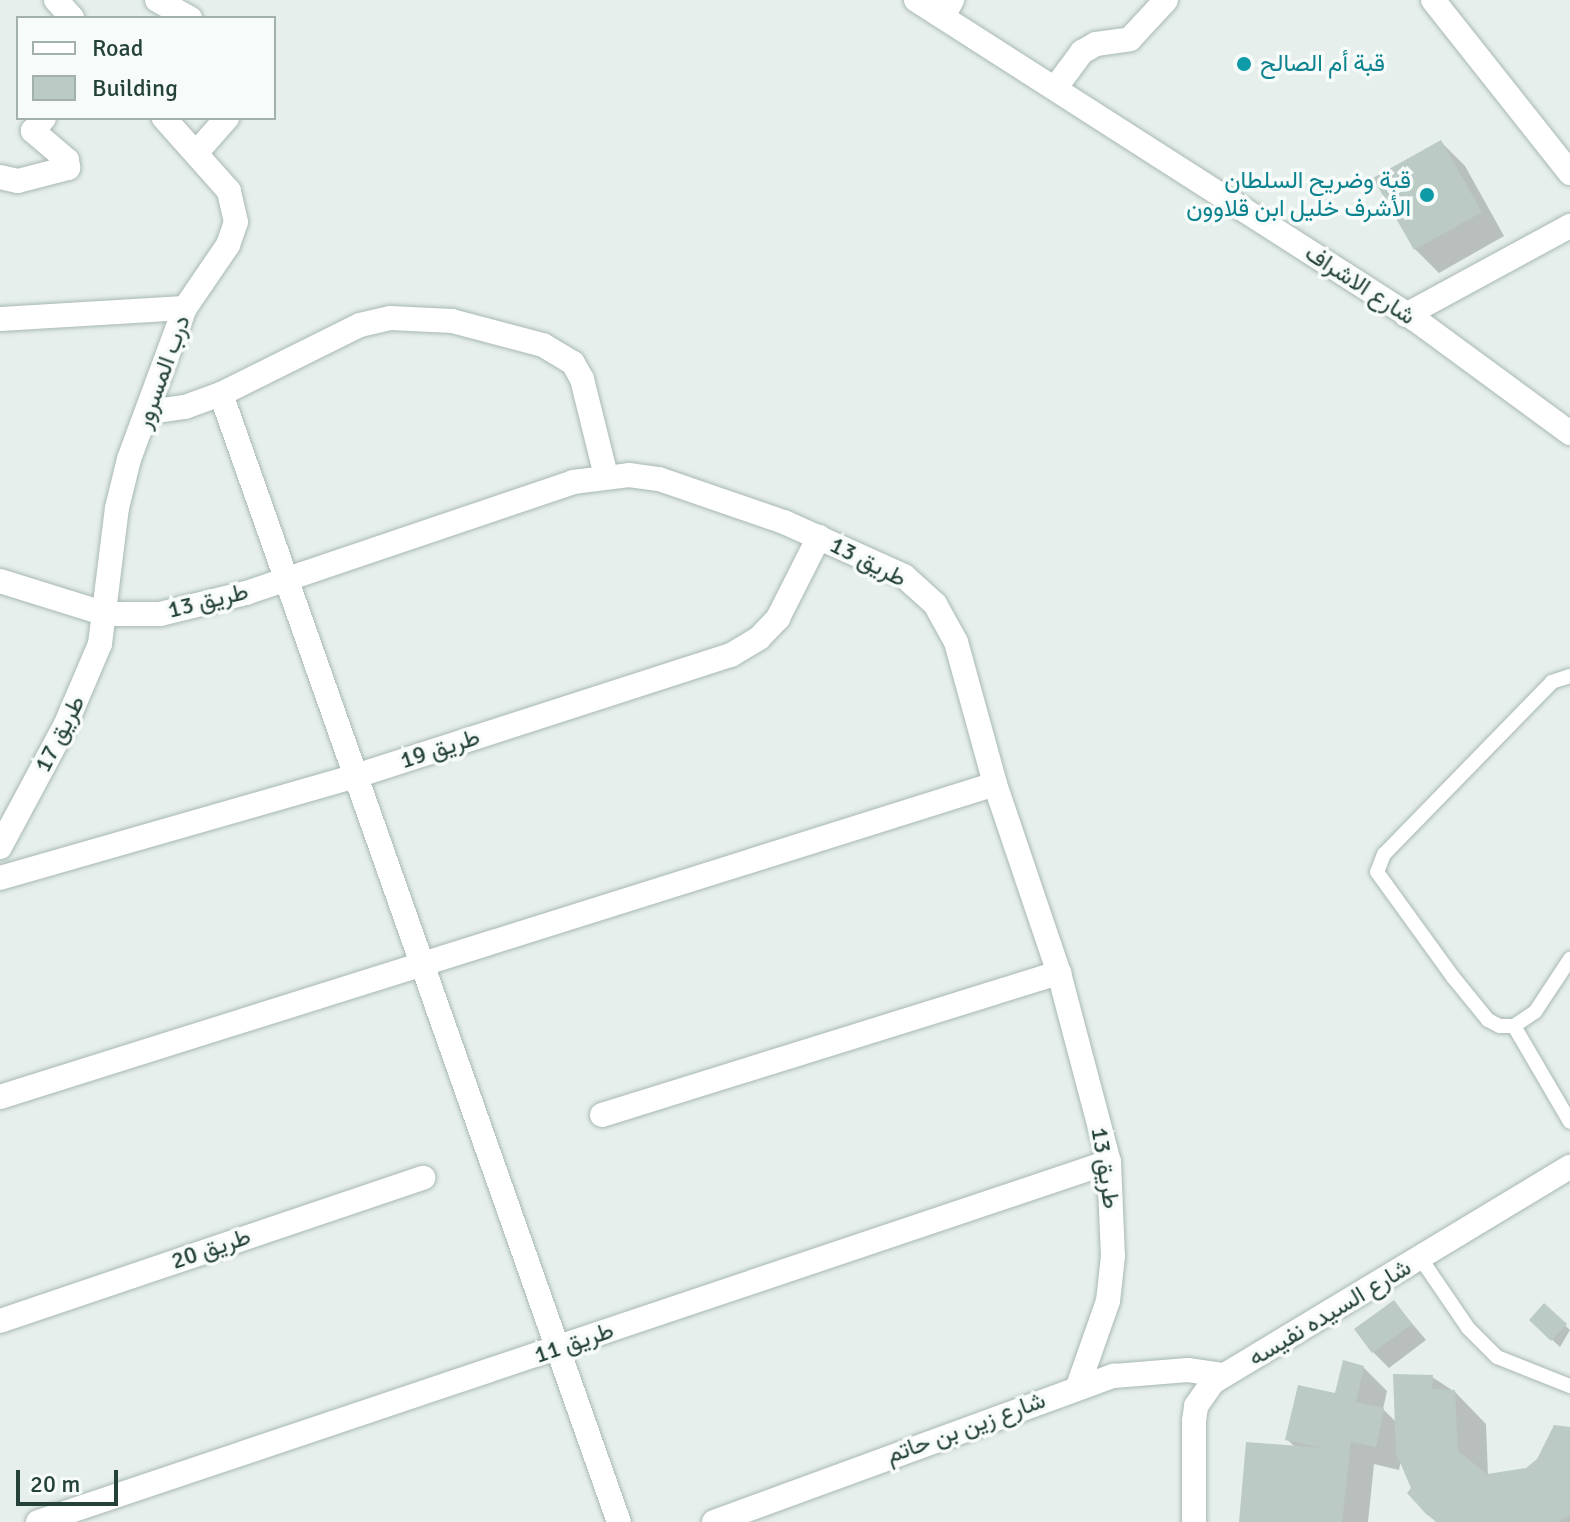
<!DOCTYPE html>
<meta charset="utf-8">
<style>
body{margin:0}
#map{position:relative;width:1570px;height:1522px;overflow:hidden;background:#e6efeb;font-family:Signika,Vazirmatn,sans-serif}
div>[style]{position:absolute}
.shadow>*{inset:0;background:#0003}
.building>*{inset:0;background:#bbcac4}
.roads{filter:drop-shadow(0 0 2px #a8b8b2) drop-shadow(0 0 2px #a8b8b2)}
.service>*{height:14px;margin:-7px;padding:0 7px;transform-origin:7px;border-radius:7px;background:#fff}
.minor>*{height:24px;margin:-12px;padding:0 12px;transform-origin:12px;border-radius:12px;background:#fff}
.tertiary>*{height:24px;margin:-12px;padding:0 12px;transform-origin:12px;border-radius:12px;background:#fff}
.dots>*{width:22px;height:22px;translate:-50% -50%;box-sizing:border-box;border:4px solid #f7fbf9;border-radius:50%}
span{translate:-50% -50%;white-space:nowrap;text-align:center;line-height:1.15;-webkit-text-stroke:7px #f7fbf9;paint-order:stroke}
.culture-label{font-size:24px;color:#0d838f}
.left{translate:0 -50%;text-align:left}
.right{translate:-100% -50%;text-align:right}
.street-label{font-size:24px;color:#24423a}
.legend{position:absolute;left:16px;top:16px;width:260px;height:104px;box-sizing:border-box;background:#f7fbf9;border:2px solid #a3b1ad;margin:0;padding:10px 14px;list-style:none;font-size:24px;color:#24423a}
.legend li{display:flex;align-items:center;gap:16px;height:40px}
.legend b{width:40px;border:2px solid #a3b1ad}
.scale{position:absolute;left:16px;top:1470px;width:102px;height:36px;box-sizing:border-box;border:4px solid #24423a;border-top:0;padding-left:10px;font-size:24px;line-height:28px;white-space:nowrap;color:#24423a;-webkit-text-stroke:6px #f7fbf9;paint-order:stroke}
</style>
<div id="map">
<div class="shadow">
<i style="clip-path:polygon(1441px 142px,1465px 166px,1504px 236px,1439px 273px,1415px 249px)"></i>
<i style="clip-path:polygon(1394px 1302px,1426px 1340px,1389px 1368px,1373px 1352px)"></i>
<i style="clip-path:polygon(1544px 1306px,1570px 1330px,1560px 1347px,1531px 1320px)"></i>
<i style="clip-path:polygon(1363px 1367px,1387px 1391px,1383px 1409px,1397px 1423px,1432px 1377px,1455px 1392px,1486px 1424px,1488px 1476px,1527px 1470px,1570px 1429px,1570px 1522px,1436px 1522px,1409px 1493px,1414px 1489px,1401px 1460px,1399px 1470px,1374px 1464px,1368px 1522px,1241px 1522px,1296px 1448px,1287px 1439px)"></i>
</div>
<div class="building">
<i style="clip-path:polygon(1441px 140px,1482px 212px,1414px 250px,1373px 178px)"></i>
<i style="clip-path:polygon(1394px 1300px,1412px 1324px,1372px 1353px,1354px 1329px)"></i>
<i style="clip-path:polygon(1544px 1303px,1567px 1324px,1551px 1341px,1529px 1320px)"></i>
<i style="clip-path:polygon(1343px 1360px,1364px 1366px,1356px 1402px,1384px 1408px,1376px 1447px,1351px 1442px,1342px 1522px,1239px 1522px,1246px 1442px,1323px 1448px,1285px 1440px,1298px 1385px,1335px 1393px)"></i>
<i style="clip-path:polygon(1393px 1374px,1433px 1375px,1432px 1389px,1455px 1390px,1458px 1451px,1487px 1474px,1526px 1468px,1537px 1459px,1554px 1425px,1570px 1427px,1570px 1515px,1558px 1522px,1437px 1522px,1426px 1514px,1407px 1493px,1411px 1488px,1396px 1453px)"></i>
</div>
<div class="roads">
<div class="service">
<i style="left:1570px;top:676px;width:19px;rotate:162deg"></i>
<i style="left:1552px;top:682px;width:240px;rotate:134.3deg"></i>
<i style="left:1384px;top:854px;width:19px;rotate:111deg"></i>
<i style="left:1377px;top:872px;width:130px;rotate:54.1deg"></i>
<i style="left:1453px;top:977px;width:55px;rotate:50.9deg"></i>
<i style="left:1488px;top:1020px;width:13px;rotate:27deg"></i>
<i style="left:1500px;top:1026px;width:14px"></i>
<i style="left:1514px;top:1026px;width:25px;rotate:-34deg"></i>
<i style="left:1535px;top:1012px;width:64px;rotate:-56.6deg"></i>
<i style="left:1514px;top:1026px;width:111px;rotate:59.7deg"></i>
<i style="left:1421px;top:1259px;width:83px;rotate:55.7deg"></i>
<i style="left:1468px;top:1328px;width:41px;rotate:45deg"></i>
<i style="left:1497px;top:1357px;width:79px;rotate:21.7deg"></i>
</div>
<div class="minor">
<i style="left:56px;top:0;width:24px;rotate:48deg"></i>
<i style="left:157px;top:0;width:38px;rotate:29deg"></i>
<i style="left:1433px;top:0;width:221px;rotate:51.6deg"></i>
<i style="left:944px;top:14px;width:16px;rotate:-60deg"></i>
<i style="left:1056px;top:87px;width:44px;rotate:-53.4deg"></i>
<i style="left:1082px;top:52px;width:16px;rotate:-30deg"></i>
<i style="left:1096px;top:44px;width:34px;rotate:-8deg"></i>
<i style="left:1130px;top:39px;width:53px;rotate:-47.3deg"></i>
<i style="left:196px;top:153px;width:47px;rotate:-48.5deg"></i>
<i style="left:0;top:177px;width:18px;rotate:13deg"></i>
<i style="left:18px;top:181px;width:52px;rotate:-14.6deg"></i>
<i style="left:68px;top:168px;width:8px;rotate:-97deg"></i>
<i style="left:67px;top:160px;width:45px;rotate:-139.5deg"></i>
<i style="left:33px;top:131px;width:17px;rotate:-50deg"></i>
<i style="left:1406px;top:315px;width:187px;rotate:-28.5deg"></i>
<i style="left:0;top:319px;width:185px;rotate:-3.4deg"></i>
<i style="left:221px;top:394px;width:1196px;rotate:70.57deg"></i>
<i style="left:149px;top:412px;width:36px;rotate:-8deg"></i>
<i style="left:185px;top:407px;width:38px;rotate:-20deg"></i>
<i style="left:221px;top:394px;width:155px;rotate:-26.4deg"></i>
<i style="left:360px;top:325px;width:31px;rotate:-13deg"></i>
<i style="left:390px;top:318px;width:62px;rotate:2.8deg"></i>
<i style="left:452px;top:321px;width:94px;rotate:14.8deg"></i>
<i style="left:543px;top:345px;width:35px;rotate:31deg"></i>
<i style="left:573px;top:363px;width:18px;rotate:61deg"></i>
<i style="left:582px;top:379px;width:100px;rotate:76.1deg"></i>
<i style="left:0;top:581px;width:111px;rotate:17.3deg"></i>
<i style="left:106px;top:614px;width:54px"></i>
<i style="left:160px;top:614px;width:89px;rotate:-13.7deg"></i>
<i style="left:246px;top:593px;width:345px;rotate:-18.7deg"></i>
<i style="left:573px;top:482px;width:56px;rotate:-7.1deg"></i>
<i style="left:629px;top:475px;width:30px;rotate:8deg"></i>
<i style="left:659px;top:479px;width:132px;rotate:19deg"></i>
<i style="left:784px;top:522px;width:132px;rotate:24.2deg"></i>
<i style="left:904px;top:576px;width:42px;rotate:42.1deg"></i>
<i style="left:935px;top:604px;width:43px;rotate:61.1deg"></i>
<i style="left:956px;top:642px;width:147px;rotate:74.6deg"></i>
<i style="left:995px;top:784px;width:200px;rotate:71.3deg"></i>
<i style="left:1059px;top:973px;width:196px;rotate:75.2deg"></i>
<i style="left:1109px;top:1162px;width:94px;rotate:87.6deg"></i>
<i style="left:1113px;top:1256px;width:45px;rotate:96.3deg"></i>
<i style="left:1108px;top:1301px;width:90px;rotate:109.4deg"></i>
<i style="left:0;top:847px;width:137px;rotate:-61.8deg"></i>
<i style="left:65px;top:726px;width:89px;rotate:-66.9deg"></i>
<i style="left:100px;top:644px;width:137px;rotate:-82.9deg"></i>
<i style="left:117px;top:508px;width:50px;rotate:-76.2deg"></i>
<i style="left:129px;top:459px;width:161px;rotate:-69.7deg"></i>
<i style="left:185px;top:308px;width:76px;rotate:-55.7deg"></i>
<i style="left:228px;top:245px;width:24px;rotate:-71deg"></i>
<i style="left:236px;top:222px;width:32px;rotate:-103deg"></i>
<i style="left:229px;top:191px;width:98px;rotate:-131.7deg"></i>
<i style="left:0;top:878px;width:370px;rotate:-16deg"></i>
<i style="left:356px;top:776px;width:394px;rotate:-17.9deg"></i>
<i style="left:731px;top:655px;width:33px;rotate:-31deg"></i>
<i style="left:759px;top:638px;width:28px;rotate:-46deg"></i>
<i style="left:778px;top:618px;width:91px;rotate:-63.2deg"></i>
<i style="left:0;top:1097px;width:1043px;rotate:-17.46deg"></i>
<i style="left:602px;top:1115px;width:479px;rotate:-17.3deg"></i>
<i style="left:0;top:1321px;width:447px;rotate:-18.7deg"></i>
<i style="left:38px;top:1522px;width:1130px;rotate:-18.58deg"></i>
<i style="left:714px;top:1522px;width:426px;rotate:-20.1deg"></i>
<i style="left:1114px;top:1376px;width:74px;rotate:-4.6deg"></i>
<i style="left:1188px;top:1370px;width:36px;rotate:8deg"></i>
</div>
<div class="tertiary">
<i style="left:916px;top:0;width:594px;rotate:32.62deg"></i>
<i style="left:1416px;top:320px;width:191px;rotate:36.3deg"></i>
<i style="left:1194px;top:1522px;width:101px;rotate:-90deg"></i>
<i style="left:1194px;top:1421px;width:15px;rotate:-82deg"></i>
<i style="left:1196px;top:1406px;width:29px;rotate:-55deg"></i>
<i style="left:1213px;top:1382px;width:417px;rotate:-31.1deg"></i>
</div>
</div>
<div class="dots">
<i style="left:1244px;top:64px;background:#0f9aa8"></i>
<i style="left:1427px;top:195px;background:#0f9aa8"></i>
</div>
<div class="culture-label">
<span class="left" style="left:1260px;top:64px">قبة أم الصالح</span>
<span class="right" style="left:1411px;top:195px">قبة وضريح السلطان<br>الأشرف خليل ابن قلاوون</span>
</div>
<div class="street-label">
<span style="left:1360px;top:285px;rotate:33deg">شارع الاشراف</span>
<span style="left:163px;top:372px;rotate:-70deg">درب المسرور</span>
<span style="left:868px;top:562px;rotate:27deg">طريق 13</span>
<span style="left:208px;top:601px;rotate:-14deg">طريق 13</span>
<span style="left:60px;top:734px;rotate:-63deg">طريق 17</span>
<span style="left:440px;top:749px;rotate:-18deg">طريق 19</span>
<span style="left:1105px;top:1168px;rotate:81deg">طريق 13</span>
<span style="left:211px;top:1249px;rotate:-19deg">طريق 20</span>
<span style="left:1330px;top:1313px;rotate:-31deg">شارع السيده نفيسه</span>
<span style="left:574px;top:1343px;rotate:-19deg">طريق 11</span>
<span style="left:966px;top:1428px;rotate:-20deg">شارع زين بن حاتم</span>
</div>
<ul class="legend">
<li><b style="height:10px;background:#fff"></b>Road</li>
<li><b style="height:22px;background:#bbcac4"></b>Building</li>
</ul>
<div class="scale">20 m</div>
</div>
